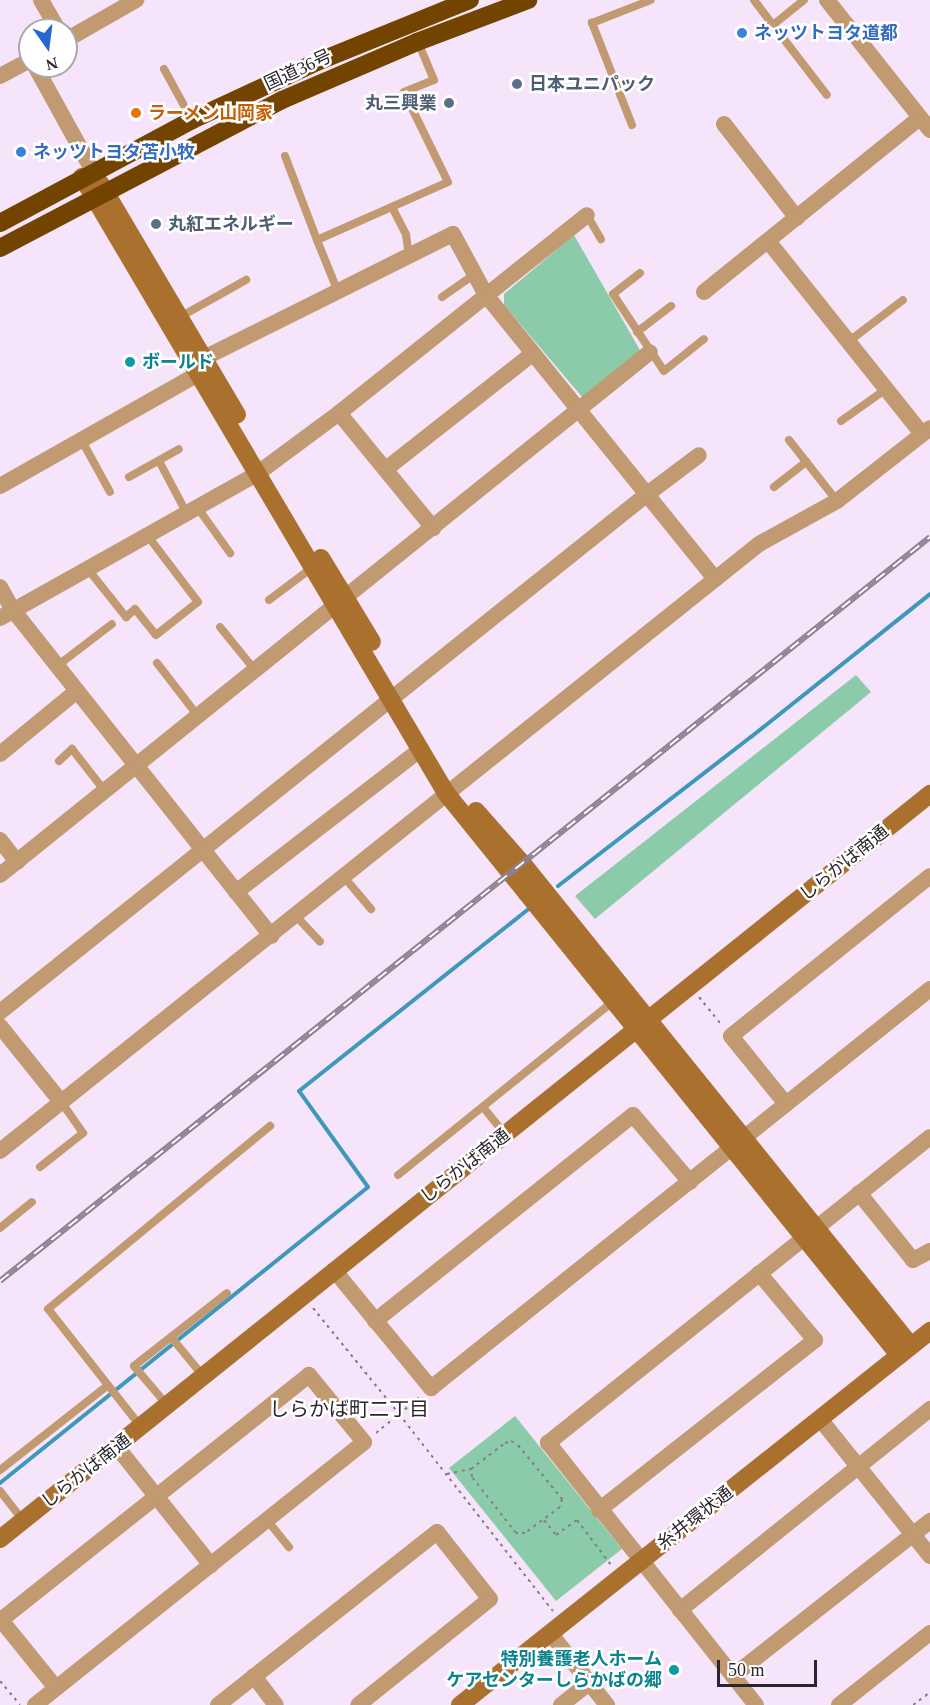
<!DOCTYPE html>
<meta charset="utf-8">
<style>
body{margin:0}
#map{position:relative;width:930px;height:1705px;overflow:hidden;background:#f5e4fa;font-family:"Times New Roman","Noto Sans JP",serif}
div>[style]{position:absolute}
.green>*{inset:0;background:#8bcba9}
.stream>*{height:4px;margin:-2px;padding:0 2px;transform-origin:2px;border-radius:2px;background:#3d98bc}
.path>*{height:2px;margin-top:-1px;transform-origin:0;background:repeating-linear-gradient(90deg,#877c8b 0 3px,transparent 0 7.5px)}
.lane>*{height:8px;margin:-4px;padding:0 4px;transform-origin:4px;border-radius:4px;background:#c19a72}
.street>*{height:16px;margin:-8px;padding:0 8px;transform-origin:8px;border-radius:8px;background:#c19a72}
.secondary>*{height:18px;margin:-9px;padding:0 9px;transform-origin:9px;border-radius:9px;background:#aa712e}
.highway>*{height:18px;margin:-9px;padding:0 9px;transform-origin:9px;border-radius:9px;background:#734400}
.rail>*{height:6px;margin-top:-3px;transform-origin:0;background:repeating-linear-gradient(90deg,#fff 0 11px,#8c8190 0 22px);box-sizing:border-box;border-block:2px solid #8c8190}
.dots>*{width:16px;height:16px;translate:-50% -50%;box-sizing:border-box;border:3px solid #fff;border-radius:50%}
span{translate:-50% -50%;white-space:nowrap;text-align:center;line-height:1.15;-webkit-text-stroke:5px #fff;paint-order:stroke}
.shop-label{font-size:18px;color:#366cbe;font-weight:700}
.left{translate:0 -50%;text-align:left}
.street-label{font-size:18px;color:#2b252d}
.service-label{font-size:18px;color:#4e5e75;font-weight:700}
.right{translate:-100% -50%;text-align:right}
.food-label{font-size:18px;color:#c56008;font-weight:700}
.culture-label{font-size:18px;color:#0d838f;font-weight:700}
.neighbourhood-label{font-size:20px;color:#2b252d}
.north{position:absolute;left:18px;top:18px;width:60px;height:60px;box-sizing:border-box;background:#fff;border:2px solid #aaa8ab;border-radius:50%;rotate:166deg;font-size:16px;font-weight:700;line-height:24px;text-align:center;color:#2b252d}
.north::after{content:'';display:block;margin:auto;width:21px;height:27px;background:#2566d2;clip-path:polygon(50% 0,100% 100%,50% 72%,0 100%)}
.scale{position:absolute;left:717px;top:1660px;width:100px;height:27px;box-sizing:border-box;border:3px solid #2b252d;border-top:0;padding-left:8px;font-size:18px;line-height:21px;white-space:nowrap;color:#2b252d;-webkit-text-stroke:4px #fff;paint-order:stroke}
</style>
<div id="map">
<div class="green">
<i style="clip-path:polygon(574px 235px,641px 352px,583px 398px,504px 305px,504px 294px)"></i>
<i style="clip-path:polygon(856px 675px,871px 692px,595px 919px,575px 896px)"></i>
<i style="clip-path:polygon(515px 1416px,622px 1549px,556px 1601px,449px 1468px)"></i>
</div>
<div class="stream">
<i style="left:558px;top:886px;width:244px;rotate:-37.7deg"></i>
<i style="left:751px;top:737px;width:229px;rotate:-38.6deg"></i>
<i style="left:0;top:1483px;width:472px;rotate:-38.8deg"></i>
<i style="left:368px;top:1187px;width:118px;rotate:-125.7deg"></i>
<i style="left:299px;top:1091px;width:295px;rotate:-38.4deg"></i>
</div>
<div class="path">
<i style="left:699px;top:997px;width:36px;rotate:51deg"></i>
<i style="left:313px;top:1308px;width:136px;rotate:50.9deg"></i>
<i style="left:399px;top:1414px;width:250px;rotate:52deg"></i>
<i style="left:376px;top:1433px;width:57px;rotate:-39.3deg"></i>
<i style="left:447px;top:1474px;width:25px;rotate:-12deg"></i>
<i style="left:471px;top:1469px;width:43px;rotate:-37.4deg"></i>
<i style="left:505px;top:1443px;width:6px;rotate:-18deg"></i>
<i style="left:511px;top:1441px;width:8px;rotate:30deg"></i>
<i style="left:518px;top:1445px;width:70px;rotate:50.8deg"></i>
<i style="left:562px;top:1499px;width:8px;rotate:104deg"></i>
<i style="left:560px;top:1507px;width:44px;rotate:143.4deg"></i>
<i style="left:525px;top:1533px;width:9px;rotate:180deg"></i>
<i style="left:516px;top:1533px;width:71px;rotate:-128.2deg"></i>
<i style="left:472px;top:1477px;width:8px;rotate:-97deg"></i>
<i style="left:544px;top:1520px;width:19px;rotate:51deg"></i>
<i style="left:556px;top:1535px;width:26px;rotate:-36deg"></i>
<i style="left:577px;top:1520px;width:56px;rotate:52.9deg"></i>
<i style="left:0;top:1681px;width:31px;rotate:50deg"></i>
<i style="left:913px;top:1705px;width:21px;rotate:-37deg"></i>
</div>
<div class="lane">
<i style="left:754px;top:0;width:31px;rotate:53deg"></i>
<i style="left:773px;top:25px;width:40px;rotate:-39deg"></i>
<i style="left:773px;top:25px;width:88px;rotate:52.4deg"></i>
<i style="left:164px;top:69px;width:58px;rotate:61.2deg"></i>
<i style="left:632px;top:125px;width:110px;rotate:-111.4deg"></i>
<i style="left:592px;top:23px;width:63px;rotate:-21.3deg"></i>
<i style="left:285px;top:156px;width:90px;rotate:69.1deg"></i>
<i style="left:317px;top:240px;width:143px;rotate:-23.9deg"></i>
<i style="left:448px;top:182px;width:100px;rotate:-116.1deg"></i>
<i style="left:404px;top:92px;width:32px;rotate:-22deg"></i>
<i style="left:434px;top:80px;width:41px;rotate:-112.8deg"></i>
<i style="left:392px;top:207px;width:31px;rotate:63deg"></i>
<i style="left:406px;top:235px;width:22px;rotate:82deg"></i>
<i style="left:587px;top:215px;width:28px;rotate:60deg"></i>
<i style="left:317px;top:240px;width:56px;rotate:68deg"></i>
<i style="left:640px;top:273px;width:34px;rotate:142deg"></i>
<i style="left:613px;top:294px;width:92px;rotate:56.5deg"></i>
<i style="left:664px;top:371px;width:51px;rotate:-38.7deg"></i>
<i style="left:442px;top:297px;width:40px;rotate:-34.9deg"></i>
<i style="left:180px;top:317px;width:76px;rotate:-29.3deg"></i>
<i style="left:637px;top:332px;width:43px;rotate:-37.4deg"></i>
<i style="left:848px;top:342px;width:69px;rotate:-37.4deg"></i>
<i style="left:841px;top:421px;width:55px;rotate:-35.4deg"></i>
<i style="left:789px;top:440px;width:78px;rotate:51.8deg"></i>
<i style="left:82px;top:441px;width:58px;rotate:61.2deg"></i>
<i style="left:159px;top:461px;width:58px;rotate:62.1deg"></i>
<i style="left:129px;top:477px;width:57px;rotate:-29.2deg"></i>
<i style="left:774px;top:487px;width:41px;rotate:-38deg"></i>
<i style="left:197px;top:507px;width:57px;rotate:54.3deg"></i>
<i style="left:87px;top:568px;width:63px;rotate:51.5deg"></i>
<i style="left:126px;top:617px;width:12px;rotate:-42deg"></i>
<i style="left:135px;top:609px;width:33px;rotate:51deg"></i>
<i style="left:156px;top:635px;width:53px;rotate:-38.2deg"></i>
<i style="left:198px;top:602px;width:84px;rotate:-127.3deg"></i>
<i style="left:269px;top:600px;width:55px;rotate:-36.9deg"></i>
<i style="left:220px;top:627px;width:55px;rotate:50.9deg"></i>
<i style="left:157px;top:663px;width:67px;rotate:52.3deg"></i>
<i style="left:57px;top:666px;width:69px;rotate:-37.4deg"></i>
<i style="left:59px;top:761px;width:18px;rotate:-43deg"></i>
<i style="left:72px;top:749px;width:52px;rotate:52deg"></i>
<i style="left:344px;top:877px;width:42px;rotate:49.8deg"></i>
<i style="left:296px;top:916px;width:35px;rotate:47deg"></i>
<i style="left:483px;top:1107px;width:35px;rotate:51deg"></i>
<i style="left:40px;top:1167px;width:55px;rotate:-38.3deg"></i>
<i style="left:83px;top:1133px;width:38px;rotate:-125deg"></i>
<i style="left:398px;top:1175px;width:277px;rotate:-38.9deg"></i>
<i style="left:0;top:1228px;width:41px;rotate:-39.1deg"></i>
<i style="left:171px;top:1337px;width:50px;rotate:50.6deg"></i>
<i style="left:168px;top:1406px;width:52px;rotate:-130.4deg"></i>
<i style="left:134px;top:1366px;width:118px;rotate:-38.1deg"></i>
<i style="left:141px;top:1427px;width:150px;rotate:-128.2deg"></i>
<i style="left:48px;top:1309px;width:288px;rotate:-39.5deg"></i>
<i style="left:0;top:1470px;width:137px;rotate:-38.2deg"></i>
<i style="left:0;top:1491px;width:37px;rotate:52deg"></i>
<i style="left:267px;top:1520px;width:35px;rotate:51deg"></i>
</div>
<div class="street">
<i style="left:41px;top:0;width:34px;rotate:60deg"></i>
<i style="left:827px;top:0;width:166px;rotate:51.6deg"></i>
<i style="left:66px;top:40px;width:81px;rotate:-29.7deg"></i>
<i style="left:35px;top:66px;width:120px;rotate:61.1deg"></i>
<i style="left:0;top:76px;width:34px;rotate:-28deg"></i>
<i style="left:724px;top:124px;width:119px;rotate:52.2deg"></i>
<i style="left:768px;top:241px;width:247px;rotate:51.4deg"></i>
<i style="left:704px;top:292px;width:277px;rotate:-38.9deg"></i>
<i style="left:204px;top:358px;width:278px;rotate:-26.5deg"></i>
<i style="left:453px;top:234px;width:69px;rotate:61.6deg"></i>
<i style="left:486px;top:295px;width:365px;rotate:51.1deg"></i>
<i style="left:339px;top:413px;width:149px;rotate:50.7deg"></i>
<i style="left:386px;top:469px;width:186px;rotate:-38.2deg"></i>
<i style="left:0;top:486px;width:227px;rotate:-29.5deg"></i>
<i style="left:0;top:587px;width:26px;rotate:61deg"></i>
<i style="left:13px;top:610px;width:416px;rotate:51.6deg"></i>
<i style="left:0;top:618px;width:296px;rotate:-29.3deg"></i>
<i style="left:258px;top:473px;width:101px;rotate:-36.5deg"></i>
<i style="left:339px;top:413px;width:317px;rotate:-38.6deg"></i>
<i style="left:0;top:754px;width:99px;rotate:-39.3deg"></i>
<i style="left:0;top:840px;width:28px;rotate:52deg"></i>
<i style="left:0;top:875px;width:834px;rotate:-38.82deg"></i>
<i style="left:236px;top:892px;width:234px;rotate:-37.7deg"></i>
<i style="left:0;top:1012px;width:827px;rotate:-38.67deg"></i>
<i style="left:646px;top:495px;width:66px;rotate:-37deg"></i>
<i style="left:0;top:1026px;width:97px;rotate:51.2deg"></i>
<i style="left:786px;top:1104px;width:87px;rotate:-129deg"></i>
<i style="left:731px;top:1036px;width:255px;rotate:-38.8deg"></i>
<i style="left:0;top:1151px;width:972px;rotate:-38.65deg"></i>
<i style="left:759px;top:544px;width:89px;rotate:-28.9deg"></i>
<i style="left:837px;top:501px;width:118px;rotate:-38.1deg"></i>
<i style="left:859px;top:1193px;width:86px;rotate:51.1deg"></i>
<i style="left:913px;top:1260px;width:19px;rotate:-28deg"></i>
<i style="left:334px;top:1270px;width:153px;rotate:50.6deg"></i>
<i style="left:431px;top:1388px;width:639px;rotate:-38.65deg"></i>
<i style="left:375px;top:1321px;width:330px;rotate:-38.6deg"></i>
<i style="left:633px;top:1115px;width:88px;rotate:49.6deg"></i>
<i style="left:820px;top:1419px;width:176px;rotate:51.2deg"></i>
<i style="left:117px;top:1447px;width:151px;rotate:51.5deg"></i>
<i style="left:599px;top:1510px;width:275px;rotate:-38.2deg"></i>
<i style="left:815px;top:1340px;width:87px;rotate:-129.9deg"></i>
<i style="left:680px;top:1610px;width:321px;rotate:-38.8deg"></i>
<i style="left:550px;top:1633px;width:92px;rotate:51.6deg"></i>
<i style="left:254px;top:1676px;width:36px;rotate:53deg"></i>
<i style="left:733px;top:1676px;width:251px;rotate:-38.2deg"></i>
<i style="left:35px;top:1705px;width:421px;rotate:-38.6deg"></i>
<i style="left:364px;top:1442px;width:87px;rotate:-129.4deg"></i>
<i style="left:309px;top:1375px;width:394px;rotate:141.5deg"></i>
<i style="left:1px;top:1620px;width:87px;rotate:51deg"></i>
<i style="left:218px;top:1705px;width:279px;rotate:-38.3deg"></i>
<i style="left:437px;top:1532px;width:85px;rotate:51.7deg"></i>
<i style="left:490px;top:1599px;width:169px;rotate:141.2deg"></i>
<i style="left:561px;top:1705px;width:36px;rotate:-38deg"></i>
<i style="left:756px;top:1705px;width:335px;rotate:-128.4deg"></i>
<i style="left:548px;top:1443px;width:489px;rotate:-38.7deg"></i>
<i style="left:839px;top:1705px;width:116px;rotate:-38.4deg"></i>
</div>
<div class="secondary">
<i style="left:82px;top:177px;width:716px;rotate:59.42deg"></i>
<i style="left:446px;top:793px;width:722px;rotate:51.13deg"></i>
<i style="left:100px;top:183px;width:269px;rotate:59.4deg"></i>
<i style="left:321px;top:558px;width:98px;rotate:58.7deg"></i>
<i style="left:476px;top:811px;width:69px;rotate:48.5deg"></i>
<i style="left:522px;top:863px;width:620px;rotate:51.15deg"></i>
<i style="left:0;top:1539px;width:1192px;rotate:-38.7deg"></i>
<i style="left:460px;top:1705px;width:601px;rotate:-38.51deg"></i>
</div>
<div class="highway">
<i style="left:0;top:223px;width:218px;rotate:-28.2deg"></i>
<i style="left:192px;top:120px;width:138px;rotate:-24.9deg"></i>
<i style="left:317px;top:62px;width:165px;rotate:-22.1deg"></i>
<i style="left:0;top:248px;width:318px;rotate:-27.7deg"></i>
<i style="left:282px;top:100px;width:147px;rotate:-23.2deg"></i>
<i style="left:417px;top:42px;width:119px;rotate:-20.7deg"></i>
</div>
<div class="rail">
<i style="left:0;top:1281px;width:1191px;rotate:-38.66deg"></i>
</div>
<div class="dots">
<i style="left:742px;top:33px;background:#3f7fe0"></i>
<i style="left:517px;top:84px;background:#5c6f8a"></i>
<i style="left:449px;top:103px;background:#5c6f8a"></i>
<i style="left:136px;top:113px;background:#e8710a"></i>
<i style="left:21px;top:152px;background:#3f7fe0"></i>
<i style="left:156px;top:224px;background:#5c6f8a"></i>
<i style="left:130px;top:362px;background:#0f9aa8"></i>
<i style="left:674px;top:1670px;background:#0f9aa8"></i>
</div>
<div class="shop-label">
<span class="left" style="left:754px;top:33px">ネッツトヨタ道都</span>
<span class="left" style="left:33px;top:152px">ネッツトヨタ苫小牧</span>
</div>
<div class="street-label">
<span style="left:298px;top:70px;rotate:-25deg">国道36号</span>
<span style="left:844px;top:863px;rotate:-39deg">しらかば南通</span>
<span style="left:465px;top:1166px;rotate:-38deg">しらかば南通</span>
<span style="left:86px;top:1471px;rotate:-38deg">しらかば南通</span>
<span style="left:695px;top:1518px;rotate:-38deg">糸井環状通</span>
</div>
<div class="service-label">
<span class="left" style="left:529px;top:84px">日本ユニパック</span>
<span class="right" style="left:437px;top:103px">丸三興業</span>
<span class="left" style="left:168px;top:224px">丸紅エネルギー</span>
</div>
<div class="food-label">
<span class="left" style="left:148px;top:113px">ラーメン山岡家</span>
</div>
<div class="culture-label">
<span class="left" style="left:142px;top:362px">ボールド</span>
<span class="right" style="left:662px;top:1670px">特別養護老人ホーム<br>ケアセンターしらかばの郷</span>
</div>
<div class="neighbourhood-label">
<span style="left:349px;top:1409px">しらかば町二丁目</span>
</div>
<div class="north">N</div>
<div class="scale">50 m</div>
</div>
